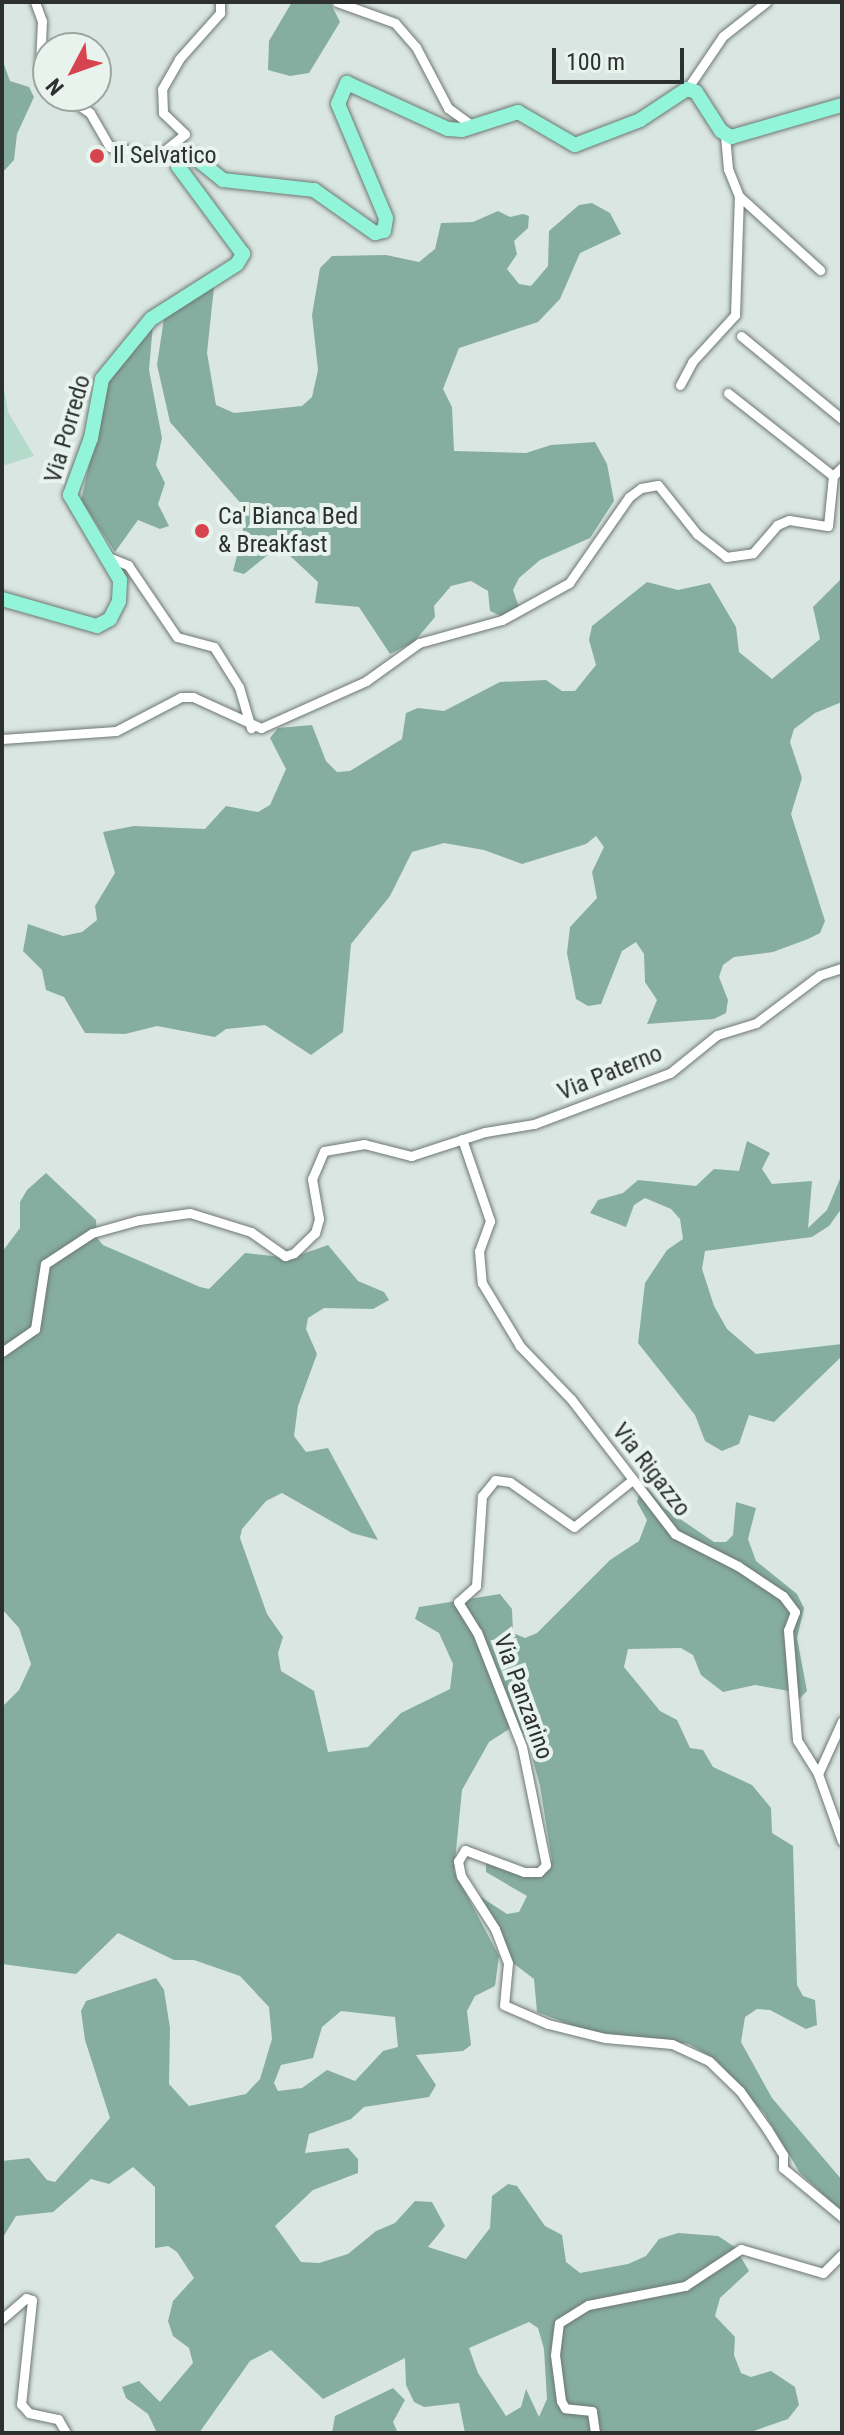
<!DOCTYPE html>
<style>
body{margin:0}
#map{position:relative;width:844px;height:2435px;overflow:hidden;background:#dae6e1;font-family:"Roboto Condensed",sans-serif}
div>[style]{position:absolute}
.green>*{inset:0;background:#b4dacc}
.forest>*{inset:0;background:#86aea0}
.roads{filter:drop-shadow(0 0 2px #6d7773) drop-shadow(0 0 2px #6d7773)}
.minor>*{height:9px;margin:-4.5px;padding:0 4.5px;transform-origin:4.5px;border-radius:4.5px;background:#fff}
.primary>*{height:14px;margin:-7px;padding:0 7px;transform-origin:7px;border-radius:7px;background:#92f5da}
.dots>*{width:22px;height:22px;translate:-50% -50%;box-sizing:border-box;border:4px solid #e8f3ee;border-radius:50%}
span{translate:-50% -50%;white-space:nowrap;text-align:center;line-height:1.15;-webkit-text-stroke:8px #e8f3ee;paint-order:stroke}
.poi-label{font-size:24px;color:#2c302e}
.left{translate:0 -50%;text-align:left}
.street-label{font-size:24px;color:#2c302e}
.frame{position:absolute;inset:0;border:4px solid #2c302e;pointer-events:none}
.north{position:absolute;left:32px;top:32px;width:80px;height:80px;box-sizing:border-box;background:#e8f3ee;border:2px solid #9da5a1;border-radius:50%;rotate:229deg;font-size:22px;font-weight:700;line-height:32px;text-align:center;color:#2c302e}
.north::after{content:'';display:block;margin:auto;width:28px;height:36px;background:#d6454f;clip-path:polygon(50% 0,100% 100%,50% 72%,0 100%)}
.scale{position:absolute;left:552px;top:48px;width:132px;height:36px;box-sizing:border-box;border:4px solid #2c302e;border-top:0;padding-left:10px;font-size:24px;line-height:28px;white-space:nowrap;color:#2c302e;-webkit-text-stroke:6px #e8f3ee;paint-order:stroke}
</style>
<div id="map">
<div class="green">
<i style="clip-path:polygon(2px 377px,8px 412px,34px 456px,2px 466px)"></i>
</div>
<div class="forest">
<i style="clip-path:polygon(292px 2px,330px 2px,340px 22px,309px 73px,290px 76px,268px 70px,269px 41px)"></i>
<i style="clip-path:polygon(2px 59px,10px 81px,29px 87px,34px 97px,17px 134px,14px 160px,2px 173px)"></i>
<i style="clip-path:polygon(592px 203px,610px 213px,621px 234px,580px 253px,560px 299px,538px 322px,459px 348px,443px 389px,452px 407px,454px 451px,526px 453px,551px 445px,595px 442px,607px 464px,614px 501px,590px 538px,540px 560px,519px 578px,513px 590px,519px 607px,501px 616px,490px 611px,488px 591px,471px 581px,451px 586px,434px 606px,435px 617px,414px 642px,390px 654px,359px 607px,315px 603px,318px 582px,287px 553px,274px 550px,244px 574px,233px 571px,243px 533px,243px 506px,170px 422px,157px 365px,164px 318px,214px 287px,207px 353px,216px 405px,234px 413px,302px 406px,312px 397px,318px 370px,312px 315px,320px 268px,332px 256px,386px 255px,419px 262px,435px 249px,441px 223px,473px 222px,498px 211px,510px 217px,523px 214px,529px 216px,528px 228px,514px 241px,517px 254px,507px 269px,519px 284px,531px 286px,548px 266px,549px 231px,579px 205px)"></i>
<i style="clip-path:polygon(153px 324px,149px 370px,162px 438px,156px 465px,165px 483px,158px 504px,169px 526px,160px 529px,138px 520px,115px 552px,81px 500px,110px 375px)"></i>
<i style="clip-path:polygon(842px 578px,842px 702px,815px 713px,794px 729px,790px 742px,802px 778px,791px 814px,825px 921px,820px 933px,808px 939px,773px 952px,734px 957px,723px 965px,719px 977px,728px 1000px,726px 1013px,714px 1019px,647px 1024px,657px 1000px,645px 982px,644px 954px,636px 942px,622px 951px,601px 1004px,588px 1006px,576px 999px,567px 953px,570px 927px,597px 898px,592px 872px,604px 847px,596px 836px,586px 844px,522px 864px,484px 850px,444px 843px,412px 852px,390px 896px,351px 944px,343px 1032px,311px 1055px,265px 1025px,226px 1029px,215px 1037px,157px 1026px,125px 1034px,85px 1033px,64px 997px,46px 990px,42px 970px,23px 951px,28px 924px,63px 936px,82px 932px,97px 920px,95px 906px,115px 873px,103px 832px,134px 826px,205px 829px,226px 806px,258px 812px,270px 805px,286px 769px,270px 738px,278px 728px,312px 725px,326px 761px,337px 772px,350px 771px,402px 739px,406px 713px,418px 708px,444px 711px,500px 682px,546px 680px,562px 691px,575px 691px,596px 665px,589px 640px,592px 626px,647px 582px,678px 590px,710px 583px,736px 627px,739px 652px,772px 679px,820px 639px,813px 607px)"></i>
<i style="clip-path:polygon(747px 1141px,770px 1153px,762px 1169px,772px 1184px,812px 1181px,808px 1228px,827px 1210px,842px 1174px,842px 1208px,829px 1226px,812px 1237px,705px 1251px,702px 1269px,714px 1306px,727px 1329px,756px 1354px,842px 1344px,842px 1356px,774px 1422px,749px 1415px,739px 1444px,722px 1451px,705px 1441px,695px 1415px,638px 1343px,645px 1283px,667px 1250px,683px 1239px,680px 1219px,671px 1209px,645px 1198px,634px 1205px,626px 1227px,590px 1213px,598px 1200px,623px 1193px,638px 1180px,696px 1186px,714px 1169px,739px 1171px)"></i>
<i style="clip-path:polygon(evenodd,46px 1173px,96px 1220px,97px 1238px,103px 1245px,200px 1287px,209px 1289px,245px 1253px,291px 1258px,328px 1245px,358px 1281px,384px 1292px,389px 1300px,373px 1309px,324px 1308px,308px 1318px,306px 1329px,317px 1354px,298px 1406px,294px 1436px,306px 1452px,328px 1448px,378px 1540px,352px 1533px,282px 1493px,266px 1501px,242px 1529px,240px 1538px,267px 1614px,283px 1637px,278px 1653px,281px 1671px,314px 1691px,328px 1752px,368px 1747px,401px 1713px,450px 1689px,453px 1664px,439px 1633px,415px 1619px,419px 1607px,500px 1594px,512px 1609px,513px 1633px,525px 1638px,537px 1633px,610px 1560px,639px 1541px,647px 1520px,637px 1502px,641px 1489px,647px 1487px,664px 1508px,714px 1542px,726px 1542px,733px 1535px,736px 1502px,756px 1508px,748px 1539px,756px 1561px,797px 1594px,804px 1608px,797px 1638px,807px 1691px,797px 1701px,789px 1691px,755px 1685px,723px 1692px,701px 1675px,693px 1655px,681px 1648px,628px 1649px,624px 1667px,660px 1711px,677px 1720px,690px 1748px,703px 1750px,713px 1767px,752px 1785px,771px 1808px,772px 1833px,793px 1846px,797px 1985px,803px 1996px,815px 2000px,817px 2025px,806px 2029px,770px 2010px,757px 2009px,745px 2017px,741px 2042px,772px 2098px,842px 2180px,842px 2212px,800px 2173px,764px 2113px,716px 2060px,689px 2044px,587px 2031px,537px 2012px,534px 1979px,513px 1963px,478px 1895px,507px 1914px,519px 1912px,527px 1896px,486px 1872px,486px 1859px,532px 1878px,552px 1861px,540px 1786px,528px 1742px,517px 1724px,489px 1742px,462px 1790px,454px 1871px,499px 1956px,495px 1986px,475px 1996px,467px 2011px,471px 2045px,463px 2051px,416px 2055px,436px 2085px,429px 2097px,364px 2107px,351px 2119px,309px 2134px,305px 2153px,348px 2148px,358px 2159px,358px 2173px,313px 2190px,275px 2226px,301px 2262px,319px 2263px,348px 2254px,376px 2231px,395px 2223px,415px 2201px,432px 2202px,445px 2226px,428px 2247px,466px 2259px,490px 2228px,492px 2196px,508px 2184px,517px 2186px,545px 2226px,562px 2235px,566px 2262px,580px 2273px,628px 2264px,646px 2256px,659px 2239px,678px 2233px,718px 2236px,735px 2247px,749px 2271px,720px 2298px,715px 2316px,735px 2337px,734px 2355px,741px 2373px,751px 2377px,771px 2371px,795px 2387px,799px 2405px,788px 2419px,748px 2433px,465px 2433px,459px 2403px,424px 2407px,414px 2402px,406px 2385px,405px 2358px,323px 2399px,271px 2350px,250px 2361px,199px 2433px,157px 2433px,148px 2414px,126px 2398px,122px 2387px,139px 2381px,160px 2402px,193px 2363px,189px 2348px,173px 2336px,168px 2321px,173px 2301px,194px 2278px,177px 2252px,168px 2246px,155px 2248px,155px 2187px,133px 2167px,109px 2184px,91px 2179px,53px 2212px,16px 2216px,2px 2239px,2px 2161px,29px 2158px,47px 2180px,55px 2182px,110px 2118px,85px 2040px,81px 2011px,86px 2001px,156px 1978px,164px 1990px,170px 2028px,169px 2084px,189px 2106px,246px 2094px,260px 2079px,272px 2039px,269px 2007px,240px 1976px,194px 1960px,174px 1960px,118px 1933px,76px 1974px,2px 1964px,2px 1707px,19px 1690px,31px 1664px,19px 1628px,2px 1609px,2px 1252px,20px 1228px,20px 1202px,27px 1190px,46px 1173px,341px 2011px,395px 2017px,398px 2047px,383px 2051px,355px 2081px,327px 2070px,302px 2088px,278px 2091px,274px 2083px,281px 2065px,313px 2058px,322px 2027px,341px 2011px,46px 1173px,529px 2322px,538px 2328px,544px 2349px,547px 2399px,539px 2417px,526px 2389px,521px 2407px,506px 2416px,478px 2373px,469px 2348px,529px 2322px)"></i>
<i style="clip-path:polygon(393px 2388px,405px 2400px,393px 2422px,398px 2433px,332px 2433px,335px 2416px)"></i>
</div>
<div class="roads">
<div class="minor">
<i style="left:35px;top:2px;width:20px;rotate:70deg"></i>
<i style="left:42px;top:21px;width:43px;rotate:92.7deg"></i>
<i style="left:40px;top:64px;width:22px;rotate:69deg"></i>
<i style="left:337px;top:2px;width:62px;rotate:19.9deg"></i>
<i style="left:395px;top:23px;width:32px;rotate:49deg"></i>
<i style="left:416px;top:47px;width:69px;rotate:62.3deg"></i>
<i style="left:448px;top:108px;width:32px;rotate:36deg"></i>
<i style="left:687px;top:89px;width:64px;rotate:-55.8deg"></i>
<i style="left:723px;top:36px;width:55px;rotate:-38.3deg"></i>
<i style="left:65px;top:96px;width:30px;rotate:34deg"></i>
<i style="left:90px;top:113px;width:39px;rotate:60deg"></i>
<i style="left:110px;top:147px;width:67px;rotate:10.3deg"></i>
<i style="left:725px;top:135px;width:34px;rotate:85deg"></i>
<i style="left:728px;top:169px;width:29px;rotate:68deg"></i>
<i style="left:739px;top:196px;width:110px;rotate:42.4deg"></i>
<i style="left:159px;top:155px;width:33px;rotate:-39deg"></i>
<i style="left:185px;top:134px;width:30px;rotate:-136deg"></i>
<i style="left:163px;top:113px;width:24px;rotate:-92deg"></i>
<i style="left:162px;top:89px;width:34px;rotate:-60deg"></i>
<i style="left:179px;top:59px;width:62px;rotate:-48.3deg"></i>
<i style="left:220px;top:13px;width:11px;rotate:-90deg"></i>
<i style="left:741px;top:336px;width:131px;rotate:39.4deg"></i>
<i style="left:680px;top:385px;width:26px;rotate:-62deg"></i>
<i style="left:692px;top:362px;width:64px;rotate:-47.5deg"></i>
<i style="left:735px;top:315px;width:119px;rotate:-88.1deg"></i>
<i style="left:728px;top:393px;width:134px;rotate:38.3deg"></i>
<i style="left:108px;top:557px;width:22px;rotate:22deg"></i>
<i style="left:128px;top:565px;width:87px;rotate:55.8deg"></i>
<i style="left:177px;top:637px;width:38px;rotate:15deg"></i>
<i style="left:214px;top:647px;width:47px;rotate:58deg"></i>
<i style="left:239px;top:687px;width:43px;rotate:73.7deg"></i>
<i style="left:2px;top:739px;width:114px;rotate:-4deg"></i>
<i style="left:116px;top:731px;width:73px;rotate:-27.6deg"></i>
<i style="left:181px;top:697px;width:12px"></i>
<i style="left:193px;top:697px;width:75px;rotate:24.5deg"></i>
<i style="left:261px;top:728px;width:115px;rotate:-24.1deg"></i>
<i style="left:366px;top:681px;width:65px;rotate:-35.6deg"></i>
<i style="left:419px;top:643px;width:86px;rotate:-15.5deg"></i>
<i style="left:502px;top:620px;width:77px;rotate:-28.9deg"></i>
<i style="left:569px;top:583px;width:105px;rotate:-55.1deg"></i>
<i style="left:629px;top:497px;width:15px;rotate:-37deg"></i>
<i style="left:641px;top:488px;width:17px;rotate:-10deg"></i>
<i style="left:658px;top:485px;width:63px;rotate:51.5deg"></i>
<i style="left:697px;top:534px;width:37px;rotate:38deg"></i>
<i style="left:726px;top:557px;width:27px;rotate:-8deg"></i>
<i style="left:753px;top:553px;width:37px;rotate:-49deg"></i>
<i style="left:777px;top:525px;width:13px;rotate:-23deg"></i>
<i style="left:789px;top:520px;width:39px;rotate:9deg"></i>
<i style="left:828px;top:526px;width:50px;rotate:-84.3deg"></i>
<i style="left:833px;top:476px;width:13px;rotate:-45deg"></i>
<i style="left:462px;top:1139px;width:87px;rotate:71.1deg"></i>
<i style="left:490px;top:1221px;width:32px;rotate:110deg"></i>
<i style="left:479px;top:1251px;width:32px;rotate:85deg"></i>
<i style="left:482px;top:1283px;width:74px;rotate:58.9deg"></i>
<i style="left:520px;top:1346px;width:74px;rotate:46.1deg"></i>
<i style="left:571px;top:1399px;width:170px;rotate:52.4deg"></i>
<i style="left:675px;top:1534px;width:71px;rotate:26.9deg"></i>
<i style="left:738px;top:1566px;width:54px;rotate:33.7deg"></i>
<i style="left:783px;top:1596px;width:20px;rotate:53deg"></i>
<i style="left:795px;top:1612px;width:19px;rotate:111deg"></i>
<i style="left:788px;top:1630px;width:110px;rotate:85.3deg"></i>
<i style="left:797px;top:1740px;width:40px;rotate:58deg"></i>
<i style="left:818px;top:1774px;width:71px;rotate:70.3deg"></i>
<i style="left:2px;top:1352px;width:40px;rotate:-34.9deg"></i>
<i style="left:35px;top:1329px;width:66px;rotate:-81.3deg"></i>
<i style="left:45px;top:1264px;width:56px;rotate:-33.4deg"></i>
<i style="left:92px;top:1233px;width:49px;rotate:-15.5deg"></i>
<i style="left:139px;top:1220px;width:51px;rotate:-7.8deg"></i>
<i style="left:190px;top:1213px;width:64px;rotate:17.3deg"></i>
<i style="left:251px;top:1232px;width:42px;rotate:35.2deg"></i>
<i style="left:285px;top:1256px;width:9px;rotate:-18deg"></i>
<i style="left:294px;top:1253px;width:29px;rotate:-44deg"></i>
<i style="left:315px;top:1233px;width:15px;rotate:-74deg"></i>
<i style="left:319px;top:1219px;width:41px;rotate:-99.9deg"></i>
<i style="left:312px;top:1179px;width:30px;rotate:-67deg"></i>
<i style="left:324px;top:1151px;width:41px;rotate:-9.9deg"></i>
<i style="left:364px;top:1144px;width:49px;rotate:14.3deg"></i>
<i style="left:411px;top:1156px;width:78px;rotate:-18deg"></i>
<i style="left:485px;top:1132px;width:50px;rotate:-9.3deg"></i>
<i style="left:534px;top:1124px;width:145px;rotate:-20.6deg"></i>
<i style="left:670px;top:1073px;width:60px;rotate:-39deg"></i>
<i style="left:717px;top:1035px;width:41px;rotate:-17.1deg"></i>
<i style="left:756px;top:1023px;width:80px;rotate:-36.9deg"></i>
<i style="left:820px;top:975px;width:23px;rotate:-18deg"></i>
<i style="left:631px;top:1481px;width:73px;rotate:141.1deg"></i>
<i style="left:574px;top:1527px;width:78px;rotate:-144.9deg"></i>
<i style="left:510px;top:1482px;width:15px;rotate:-172deg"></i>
<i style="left:495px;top:1480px;width:21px;rotate:129deg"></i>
<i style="left:482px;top:1496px;width:90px;rotate:93.8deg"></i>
<i style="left:476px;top:1586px;width:24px;rotate:138deg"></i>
<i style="left:458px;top:1602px;width:36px;rotate:58deg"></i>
<i style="left:477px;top:1632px;width:123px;rotate:68.6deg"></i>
<i style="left:522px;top:1747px;width:120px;rotate:78.5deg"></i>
<i style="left:546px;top:1865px;width:10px;rotate:135deg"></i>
<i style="left:539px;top:1872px;width:15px;rotate:180deg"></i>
<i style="left:524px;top:1872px;width:63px;rotate:-159.6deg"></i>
<i style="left:465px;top:1850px;width:13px;rotate:122deg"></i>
<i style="left:458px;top:1861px;width:15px;rotate:79deg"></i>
<i style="left:461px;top:1876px;width:63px;rotate:57.3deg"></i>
<i style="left:495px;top:1929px;width:36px;rotate:69deg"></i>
<i style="left:508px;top:1963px;width:42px;rotate:95.4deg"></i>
<i style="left:504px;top:2005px;width:48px;rotate:23.4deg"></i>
<i style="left:548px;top:2024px;width:59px;rotate:13.8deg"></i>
<i style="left:605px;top:2038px;width:67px;rotate:5.1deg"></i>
<i style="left:672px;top:2044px;width:41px;rotate:24.7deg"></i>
<i style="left:709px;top:2061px;width:43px;rotate:44.1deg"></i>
<i style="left:740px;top:2091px;width:47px;rotate:54.6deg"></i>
<i style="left:767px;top:2129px;width:31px;rotate:58deg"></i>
<i style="left:783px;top:2155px;width:13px;rotate:90deg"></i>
<i style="left:783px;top:2168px;width:77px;rotate:39.7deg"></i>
<i style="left:818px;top:1774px;width:58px;rotate:-65.6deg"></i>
<i style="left:2px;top:2319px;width:32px;rotate:-41deg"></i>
<i style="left:26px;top:2298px;width:6px;rotate:18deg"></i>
<i style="left:32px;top:2300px;width:105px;rotate:96deg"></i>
<i style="left:21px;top:2404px;width:12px;rotate:48deg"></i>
<i style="left:29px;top:2413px;width:30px;rotate:12deg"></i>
<i style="left:58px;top:2419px;width:16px;rotate:60deg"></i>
<i style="left:595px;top:2433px;width:22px;rotate:-98deg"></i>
<i style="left:592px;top:2411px;width:27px;rotate:-174deg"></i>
<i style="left:565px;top:2408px;width:8px;rotate:-120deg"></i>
<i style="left:561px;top:2401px;width:46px;rotate:-97.4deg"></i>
<i style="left:555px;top:2355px;width:32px;rotate:-83deg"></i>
<i style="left:559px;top:2323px;width:34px;rotate:-32deg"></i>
<i style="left:588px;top:2305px;width:99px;rotate:-11.1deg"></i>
<i style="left:685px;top:2286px;width:67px;rotate:-33.5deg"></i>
<i style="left:741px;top:2249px;width:85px;rotate:16.3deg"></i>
<i style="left:823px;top:2273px;width:27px;rotate:-45deg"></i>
</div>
<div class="primary">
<i style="left:2px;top:599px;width:99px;rotate:15.9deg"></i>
<i style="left:97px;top:626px;width:15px;rotate:-28deg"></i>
<i style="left:110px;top:619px;width:20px;rotate:-63deg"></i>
<i style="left:119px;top:601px;width:21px;rotate:-87deg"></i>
<i style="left:120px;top:580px;width:99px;rotate:-120.5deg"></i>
<i style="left:70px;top:495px;width:61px;rotate:-69.8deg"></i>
<i style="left:91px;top:438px;width:60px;rotate:-79.4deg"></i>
<i style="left:102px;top:379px;width:77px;rotate:-50.8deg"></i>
<i style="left:151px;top:319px;width:102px;rotate:-32.6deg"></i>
<i style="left:237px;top:264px;width:12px;rotate:-59deg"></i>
<i style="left:243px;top:254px;width:109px;rotate:-126.5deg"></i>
<i style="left:178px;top:166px;width:11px;rotate:-85deg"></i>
<i style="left:179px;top:155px;width:13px"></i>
<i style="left:192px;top:155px;width:40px;rotate:39deg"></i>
<i style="left:223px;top:180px;width:92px;rotate:6.3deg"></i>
<i style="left:314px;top:190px;width:75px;rotate:35.2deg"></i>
<i style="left:375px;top:233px;width:9px;rotate:-13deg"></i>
<i style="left:384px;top:231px;width:13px;rotate:-81deg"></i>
<i style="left:386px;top:218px;width:124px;rotate:-112.8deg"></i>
<i style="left:338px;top:104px;width:23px;rotate:-67deg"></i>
<i style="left:347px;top:83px;width:111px;rotate:24.5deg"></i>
<i style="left:448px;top:129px;width:14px;rotate:4deg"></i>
<i style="left:462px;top:130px;width:59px;rotate:-17.8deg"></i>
<i style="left:518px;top:112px;width:66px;rotate:30.1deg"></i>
<i style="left:575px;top:145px;width:70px;rotate:-21deg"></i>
<i style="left:640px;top:120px;width:56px;rotate:-33.4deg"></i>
<i style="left:687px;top:89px;width:9px;rotate:18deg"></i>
<i style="left:696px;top:92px;width:46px;rotate:57.3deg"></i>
<i style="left:721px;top:131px;width:12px;rotate:31deg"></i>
<i style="left:731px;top:137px;width:116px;rotate:-16.1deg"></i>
</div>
</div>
<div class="dots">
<i style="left:97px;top:156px;background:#d6454f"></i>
<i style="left:202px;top:531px;background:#d6454f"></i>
</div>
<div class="poi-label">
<span class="left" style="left:113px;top:156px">Il Selvatico</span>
<span class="left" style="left:218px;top:531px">Ca' Bianca Bed<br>&amp; Breakfast</span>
</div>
<div class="street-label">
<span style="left:68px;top:429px;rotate:-74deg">Via Porredo</span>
<span style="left:610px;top:1073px;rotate:-22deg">Via Paterno</span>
<span style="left:651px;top:1470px;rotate:52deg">Via Rigazzo</span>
<span style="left:523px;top:1697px;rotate:70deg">Via Panzarino</span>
</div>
<div class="frame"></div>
<div class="north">N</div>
<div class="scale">100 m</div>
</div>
